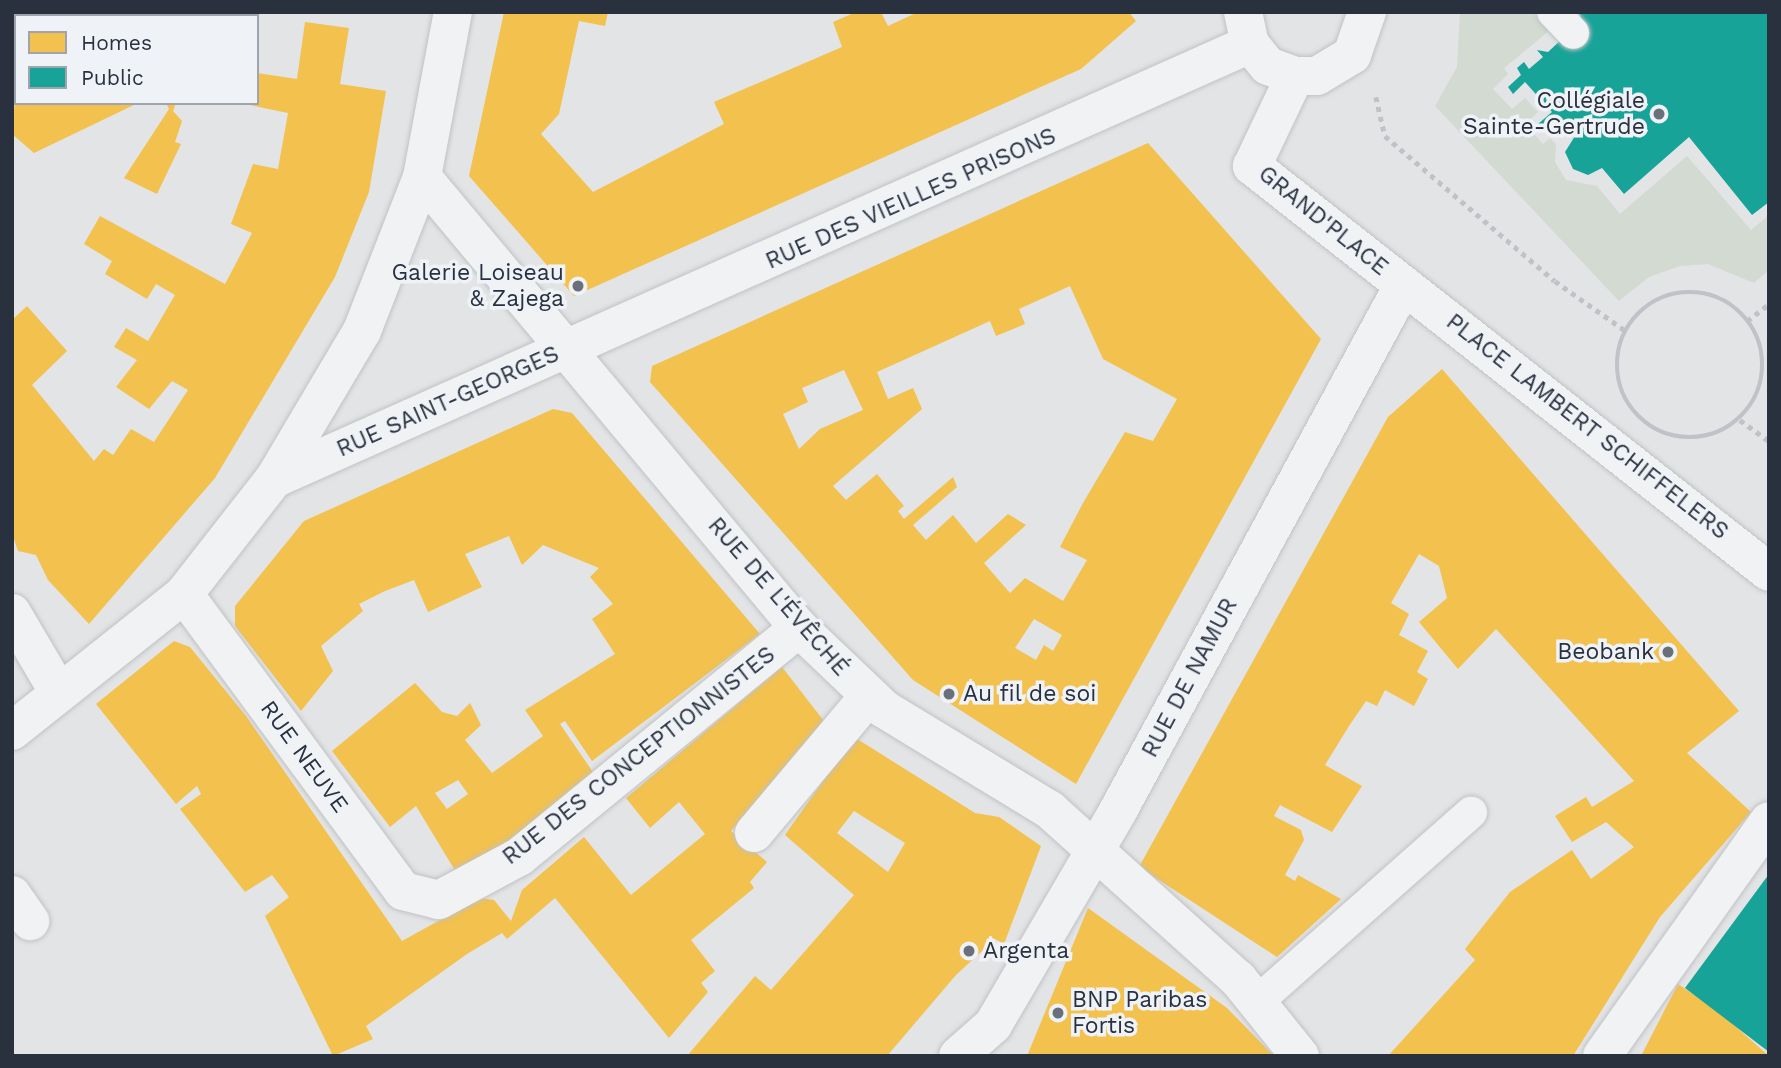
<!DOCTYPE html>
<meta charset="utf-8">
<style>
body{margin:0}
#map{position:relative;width:1781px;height:1068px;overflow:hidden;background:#e2e4e6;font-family:"Work Sans",sans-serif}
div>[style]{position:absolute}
.green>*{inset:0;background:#d2dad2}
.homes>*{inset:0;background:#f2c14e}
.public>*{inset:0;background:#17a398}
.path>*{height:4.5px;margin-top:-2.25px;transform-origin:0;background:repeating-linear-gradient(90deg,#c0c2c7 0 5px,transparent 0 10px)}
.path>.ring{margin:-2.25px;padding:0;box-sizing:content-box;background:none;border:4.5px solid #c0c2c7;border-radius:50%}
.roads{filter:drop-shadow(0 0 2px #c0c2c4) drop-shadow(0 0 2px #c0c2c4)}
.lane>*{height:32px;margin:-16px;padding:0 16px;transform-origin:16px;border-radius:16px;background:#f1f2f3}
.street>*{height:38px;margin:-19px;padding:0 19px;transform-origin:19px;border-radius:19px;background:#f1f2f3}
.dots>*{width:19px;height:19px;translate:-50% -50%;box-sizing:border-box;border:4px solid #eff2f6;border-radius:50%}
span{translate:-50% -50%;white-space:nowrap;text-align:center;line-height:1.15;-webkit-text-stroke:7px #eff2f6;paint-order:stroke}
.poi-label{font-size:23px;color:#29313f}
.right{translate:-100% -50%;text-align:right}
.left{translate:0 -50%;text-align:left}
.street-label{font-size:23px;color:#29313f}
.frame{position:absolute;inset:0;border:14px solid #29313f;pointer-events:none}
.legend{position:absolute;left:14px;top:14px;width:245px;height:91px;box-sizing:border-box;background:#eff2f6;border:2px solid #a0a5ad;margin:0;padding:9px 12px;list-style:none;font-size:21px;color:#29313f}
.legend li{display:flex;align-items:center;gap:14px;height:35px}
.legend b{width:35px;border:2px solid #a0a5ad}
</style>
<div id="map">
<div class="green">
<i style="clip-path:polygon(1460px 12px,1532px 12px,1549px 31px,1504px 68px,1508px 74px,1493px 89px,1512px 109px,1525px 98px,1538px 112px,1525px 124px,1543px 144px,1550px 138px,1556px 144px,1555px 162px,1566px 180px,1597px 186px,1620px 214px,1687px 156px,1751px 230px,1769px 215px,1769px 270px,1754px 283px,1708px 264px,1680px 266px,1649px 277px,1619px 301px,1435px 106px,1457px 67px)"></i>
</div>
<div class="homes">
<i style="clip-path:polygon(12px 12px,57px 12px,16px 16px,12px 36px)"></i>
<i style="clip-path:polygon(74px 12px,133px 12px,134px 16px,76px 16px)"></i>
<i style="clip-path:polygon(504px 12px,608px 12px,605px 26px,579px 21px,559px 114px,541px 134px,593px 192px,724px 124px,714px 102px,842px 47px,833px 22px,856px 12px,881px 12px,888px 26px,918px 12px,1129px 12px,1136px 21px,1081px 69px,574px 296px,469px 176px)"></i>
<i style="clip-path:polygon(305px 22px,349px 28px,340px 84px,386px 91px,369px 192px,335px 277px,215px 478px,89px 624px,48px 580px,36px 555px,18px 551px,12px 533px,12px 320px,27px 306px,67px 351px,32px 385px,94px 461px,104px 449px,113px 455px,131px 429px,154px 442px,188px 390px,172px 381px,149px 409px,116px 387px,137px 360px,114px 347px,126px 328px,148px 341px,175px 295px,156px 284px,147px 299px,105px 274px,112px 261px,84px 244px,100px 216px,225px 284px,252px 233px,231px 224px,253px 164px,278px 169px,288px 113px,240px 103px,257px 103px,257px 73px,297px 79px)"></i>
<i style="clip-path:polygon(16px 89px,16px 103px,138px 103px,34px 153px,12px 134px)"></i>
<i style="clip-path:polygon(166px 103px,176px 103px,173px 111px,182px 121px,175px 142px,181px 144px,157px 194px,124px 178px,169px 109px)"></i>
<i style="clip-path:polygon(evenodd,1148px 143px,1321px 339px,1076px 784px,913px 680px,650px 382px,652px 366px,1148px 143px,1070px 286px,1103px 359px,1177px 399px,1153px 441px,1125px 432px,1083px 503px,1060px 547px,1087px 560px,1063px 601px,1025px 578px,1010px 593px,984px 563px,1026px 525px,1008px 514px,976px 543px,953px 515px,926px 540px,913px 525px,957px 487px,953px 477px,904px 519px,898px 511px,904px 506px,877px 474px,846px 500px,833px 486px,922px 409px,913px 388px,888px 399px,877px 372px,990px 321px,996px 336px,1025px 324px,1019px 309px,1070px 286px,1148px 143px,844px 370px,863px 410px,820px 429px,799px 449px,783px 414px,808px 402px,802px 388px,844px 370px,1148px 143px,1034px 619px,1062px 635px,1053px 651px,1044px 645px,1036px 660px,1015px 648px,1034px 619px)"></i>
<i style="clip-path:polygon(1442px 369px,1739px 711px,1687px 753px,1751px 812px,1660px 917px,1573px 1056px,1388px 1056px,1475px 960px,1465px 949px,1510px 892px,1572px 850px,1591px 879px,1634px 847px,1606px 822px,1572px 842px,1555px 816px,1586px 797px,1592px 807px,1634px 781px,1496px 629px,1458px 669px,1419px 622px,1447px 598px,1439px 566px,1419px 554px,1391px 603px,1409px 614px,1399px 635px,1428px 651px,1417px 672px,1428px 679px,1414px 706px,1385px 690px,1377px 706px,1366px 701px,1349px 726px,1325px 765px,1362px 786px,1332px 832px,1280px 805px,1274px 816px,1301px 830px,1304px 840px,1285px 875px,1295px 881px,1298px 875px,1341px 899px,1277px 957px,1139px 867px,1388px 417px)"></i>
<i style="clip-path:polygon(evenodd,553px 409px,572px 413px,760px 634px,592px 761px,565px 721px,560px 724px,597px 778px,459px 877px,416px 806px,390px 827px,332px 751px,415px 683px,442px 712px,457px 716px,470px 703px,481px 725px,465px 740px,492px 773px,543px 736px,525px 710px,615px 654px,592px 619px,613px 604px,590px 577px,599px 568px,543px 545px,522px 565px,509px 536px,465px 554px,482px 587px,428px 612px,414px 580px,385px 591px,359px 604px,363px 611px,321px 646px,333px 671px,301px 711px,235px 626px,235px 606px,304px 521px,553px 409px,458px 780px,468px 794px,447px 809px,435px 793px,458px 780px)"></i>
<i style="clip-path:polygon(174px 641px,190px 647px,246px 716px,402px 941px,480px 898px,494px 900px,511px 921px,522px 890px,584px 837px,631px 895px,705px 834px,679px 802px,650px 828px,626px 798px,782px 667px,827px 725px,731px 831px,767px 862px,750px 882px,754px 888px,691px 940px,715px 971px,701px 983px,708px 992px,669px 1038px,555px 898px,507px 939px,502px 933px,467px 954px,366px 1026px,373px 1039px,333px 1056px,265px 916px,289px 897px,272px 875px,245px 892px,180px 809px,201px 794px,197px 786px,176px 804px,96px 704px)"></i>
<i style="clip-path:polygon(evenodd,854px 737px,975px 813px,999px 817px,1041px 846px,1004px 944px,995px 939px,956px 975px,887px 1056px,687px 1056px,755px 976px,771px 990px,854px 895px,785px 835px,854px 737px,854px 811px,905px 843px,888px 872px,837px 833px,854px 811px)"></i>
<i style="clip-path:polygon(1088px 908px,1227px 1008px,1274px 1056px,1027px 1056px)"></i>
<i style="clip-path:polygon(1678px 984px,1718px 1011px,1769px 1056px,1641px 1056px)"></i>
</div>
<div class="public">
<i style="clip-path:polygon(1577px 12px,1769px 12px,1769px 202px,1752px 215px,1689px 137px,1624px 194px,1602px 168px,1588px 175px,1573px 169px,1565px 152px,1575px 136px,1559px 117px,1544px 129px,1538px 124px,1552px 112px,1525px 82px,1513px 94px,1508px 87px,1521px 75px,1517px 68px,1524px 62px,1529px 69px,1543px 57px,1537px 50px,1548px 52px,1561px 40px,1581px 16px)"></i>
<i style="clip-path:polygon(1769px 874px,1769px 1052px,1685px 988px)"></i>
</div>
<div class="path">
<i style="left:1376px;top:97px;width:40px;rotate:77deg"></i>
<i style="left:1385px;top:136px;width:223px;rotate:40.5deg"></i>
<i style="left:1555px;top:281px;width:87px;rotate:35.2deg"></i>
<i class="ring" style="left:1617px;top:292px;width:141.5px;height:141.5px"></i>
<i style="left:1747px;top:321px;width:28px;rotate:-38deg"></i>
<i style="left:1740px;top:420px;width:36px;rotate:36deg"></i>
</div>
<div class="roads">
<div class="lane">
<i style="left:1553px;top:12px;width:29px;rotate:46deg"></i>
<i style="left:1257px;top:1002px;width:286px;rotate:-41.5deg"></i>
</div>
<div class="street">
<i style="left:1243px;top:12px;width:33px;rotate:78deg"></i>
<i style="left:1250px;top:44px;width:28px;rotate:51deg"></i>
<i style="left:1268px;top:66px;width:29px;rotate:20deg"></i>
<i style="left:1295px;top:76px;width:22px"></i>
<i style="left:1317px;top:76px;width:41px;rotate:-31deg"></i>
<i style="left:1352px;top:55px;width:46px;rotate:-70.8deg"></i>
<i style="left:1295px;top:76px;width:100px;rotate:115.5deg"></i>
<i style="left:1252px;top:166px;width:657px;rotate:38.14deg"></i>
<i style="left:422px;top:177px;width:588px;rotate:50.11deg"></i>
<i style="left:799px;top:628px;width:117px;rotate:43.6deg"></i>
<i style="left:884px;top:709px;width:194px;rotate:31.3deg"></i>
<i style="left:1050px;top:810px;width:253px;rotate:42deg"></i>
<i style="left:1238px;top:979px;width:99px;rotate:51.2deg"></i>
<i style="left:274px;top:479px;width:1069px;rotate:-24.02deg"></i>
<i style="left:184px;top:594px;width:369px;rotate:53.6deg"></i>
<i style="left:403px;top:891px;width:37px;rotate:14deg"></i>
<i style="left:439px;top:900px;width:91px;rotate:-28.3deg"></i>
<i style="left:519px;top:857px;width:362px;rotate:-39.3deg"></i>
<i style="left:12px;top:613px;width:93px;rotate:59.6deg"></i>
<i style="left:12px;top:731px;width:220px;rotate:-38.5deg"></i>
<i style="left:184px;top:594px;width:146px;rotate:-52deg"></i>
<i style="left:274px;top:479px;width:172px;rotate:-59.3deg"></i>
<i style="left:362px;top:331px;width:165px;rotate:-68.7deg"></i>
<i style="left:422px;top:177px;width:168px;rotate:-79.4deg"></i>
<i style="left:754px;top:833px;width:177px;rotate:-50deg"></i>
<i style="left:12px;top:895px;width:32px;rotate:55deg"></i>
<i style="left:958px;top:1056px;width:47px;rotate:-41.5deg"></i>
<i style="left:993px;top:1025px;width:250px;rotate:-59.7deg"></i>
<i style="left:1119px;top:809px;width:595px;rotate:-61.5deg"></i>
<i style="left:1602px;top:1056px;width:288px;rotate:-54.6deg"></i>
</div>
</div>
<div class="dots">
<i style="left:1659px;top:114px;background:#6a7079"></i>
<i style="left:578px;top:286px;background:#6a7079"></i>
<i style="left:1668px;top:652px;background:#6a7079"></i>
<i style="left:949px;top:694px;background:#6a7079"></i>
<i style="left:969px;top:951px;background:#6a7079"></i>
<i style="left:1058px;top:1013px;background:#6a7079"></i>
</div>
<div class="poi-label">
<span class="right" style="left:1645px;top:114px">Collégiale<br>Sainte-Gertrude</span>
<span class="right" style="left:564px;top:286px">Galerie Loiseau<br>&amp; Zajega</span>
<span class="right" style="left:1654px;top:652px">Beobank</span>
<span class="left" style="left:963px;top:694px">Au fil de soi</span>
<span class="left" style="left:983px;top:951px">Argenta</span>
<span class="left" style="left:1072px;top:1013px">BNP Paribas<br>Fortis</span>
</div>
<div class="street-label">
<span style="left:911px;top:199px;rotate:-24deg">RUE DES VIEILLES PRISONS</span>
<span style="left:1323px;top:221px;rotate:39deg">GRAND'PLACE</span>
<span style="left:448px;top:402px;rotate:-24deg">RUE SAINT-GEORGES</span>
<span style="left:1587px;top:427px;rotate:38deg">PLACE LAMBERT SCHIFFELERS</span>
<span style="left:778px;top:597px;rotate:49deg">RUE DE L'ÉVÊCHÉ</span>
<span style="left:1190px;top:678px;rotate:-62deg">RUE DE NAMUR</span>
<span style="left:639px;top:756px;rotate:-38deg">RUE DES CONCEPTIONNISTES</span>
<span style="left:304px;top:757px;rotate:54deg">RUE NEUVE</span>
</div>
<div class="frame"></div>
<ul class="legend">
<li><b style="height:19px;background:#f2c14e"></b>Homes</li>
<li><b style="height:19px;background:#17a398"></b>Public</li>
</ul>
</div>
